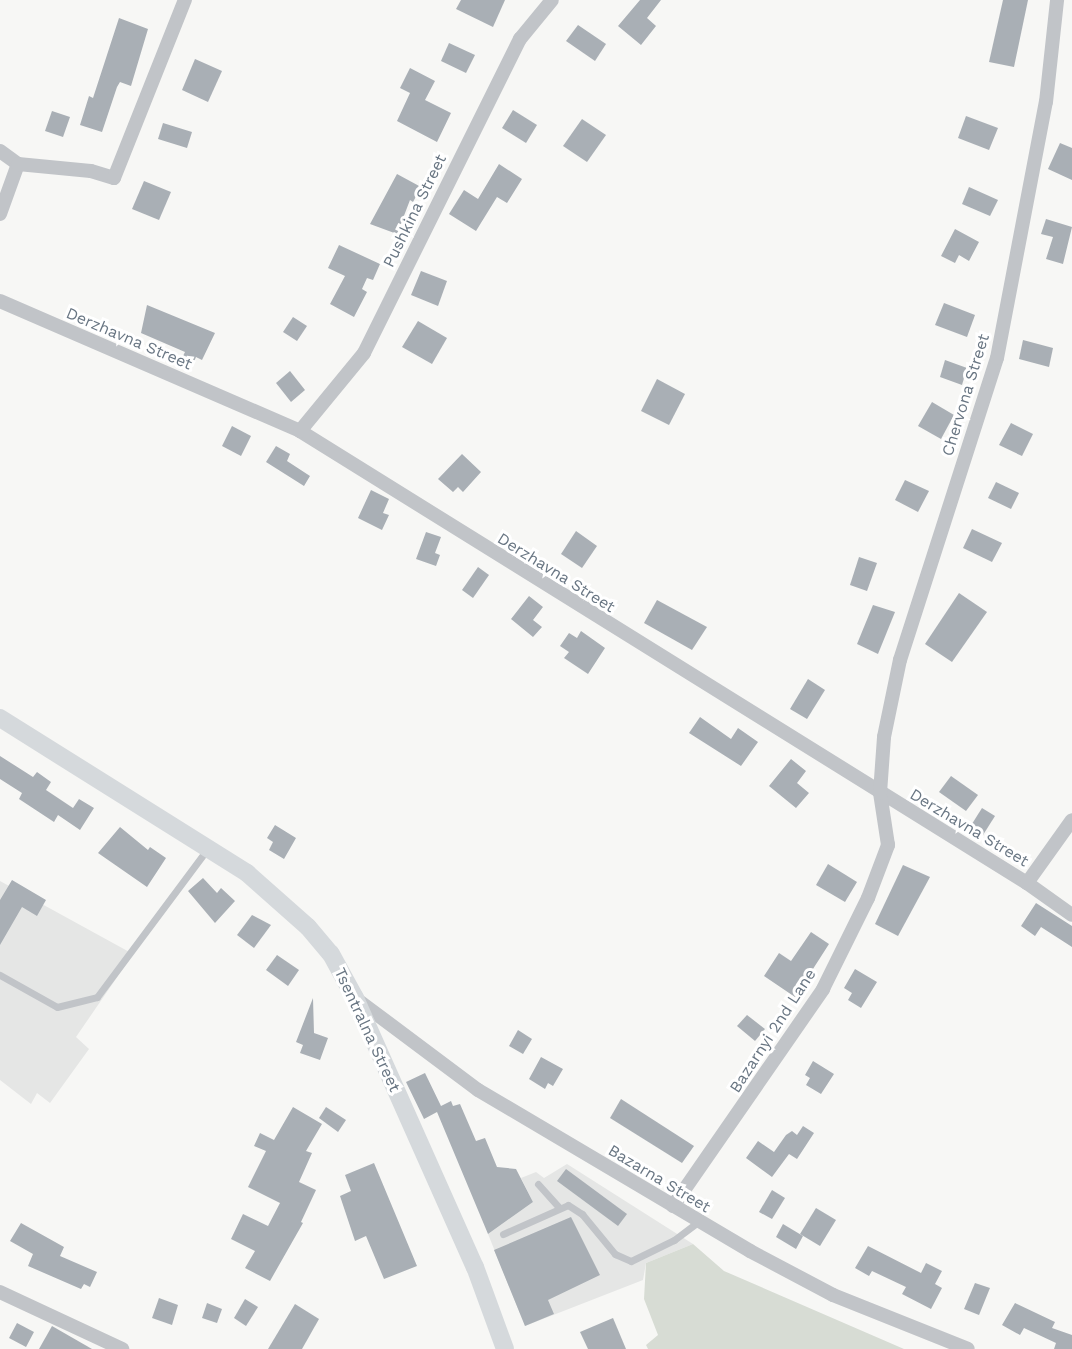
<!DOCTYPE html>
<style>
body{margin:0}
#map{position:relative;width:1072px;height:1349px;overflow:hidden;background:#f7f7f5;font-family:"Work Sans",sans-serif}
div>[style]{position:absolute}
.built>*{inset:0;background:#e5e6e5}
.green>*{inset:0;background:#d7dcd4}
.building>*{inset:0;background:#a9afb5}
.lane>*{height:7px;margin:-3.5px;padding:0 3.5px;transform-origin:3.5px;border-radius:3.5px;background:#c1c4c8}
.street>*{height:14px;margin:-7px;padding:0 7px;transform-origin:7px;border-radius:7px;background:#c1c4c8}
.secondary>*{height:18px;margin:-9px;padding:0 9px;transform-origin:9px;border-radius:9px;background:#d5d9dc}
span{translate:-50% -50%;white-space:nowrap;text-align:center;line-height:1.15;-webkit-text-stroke:6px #fff;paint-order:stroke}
.street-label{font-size:16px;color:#697683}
</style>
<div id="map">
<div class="built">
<i style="clip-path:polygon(0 881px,133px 954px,76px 1037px,89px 1049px,50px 1103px,37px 1093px,31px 1104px,0 1080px)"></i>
<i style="clip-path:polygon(567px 1164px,693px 1244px,646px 1263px,643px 1280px,525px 1326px,488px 1234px,533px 1202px,521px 1178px,536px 1172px,544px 1178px)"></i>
</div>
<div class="green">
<i style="clip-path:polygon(693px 1244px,724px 1271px,904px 1349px,648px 1349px,646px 1345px,658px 1335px,644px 1299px,646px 1263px)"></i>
</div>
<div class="building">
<i style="clip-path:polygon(461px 0,505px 0,493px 27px,456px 9px)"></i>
<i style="clip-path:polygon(640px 0,661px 0,647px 18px,656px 26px,641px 45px,618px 26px)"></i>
<i style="clip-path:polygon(1003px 0,1028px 0,1014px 67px,989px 62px)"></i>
<i style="clip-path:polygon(119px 18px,148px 29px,131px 86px,120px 82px,117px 87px,102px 132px,80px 125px,89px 96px,93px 98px)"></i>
<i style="clip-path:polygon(578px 25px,606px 44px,595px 61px,566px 41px)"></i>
<i style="clip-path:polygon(449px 43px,475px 55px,466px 73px,441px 61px)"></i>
<i style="clip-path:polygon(195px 59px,222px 71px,208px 102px,182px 90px)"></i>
<i style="clip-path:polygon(410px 68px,435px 81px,425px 100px,451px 113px,437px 142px,397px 121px,410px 93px,400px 88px)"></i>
<i style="clip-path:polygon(513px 110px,537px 125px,526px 143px,502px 128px)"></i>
<i style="clip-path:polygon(52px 111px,70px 117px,63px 137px,45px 131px)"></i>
<i style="clip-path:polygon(966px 116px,998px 128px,989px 150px,958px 138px)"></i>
<i style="clip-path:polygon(582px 119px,606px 135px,587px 162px,563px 146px)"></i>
<i style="clip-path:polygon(163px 123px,192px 132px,187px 148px,158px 139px)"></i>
<i style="clip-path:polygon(1060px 143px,1072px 148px,1072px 180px,1048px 169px)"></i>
<i style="clip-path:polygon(499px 164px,522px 179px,507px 203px,497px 197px,476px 231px,449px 214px,464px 190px,478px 199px)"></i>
<i style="clip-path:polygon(397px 174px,421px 187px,413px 202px,410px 200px,397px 234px,370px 224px)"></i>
<i style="clip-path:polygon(144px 181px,171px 192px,159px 220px,132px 209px)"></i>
<i style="clip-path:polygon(969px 187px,998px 200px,990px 216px,962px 204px)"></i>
<i style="clip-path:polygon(1046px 219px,1072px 227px,1063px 264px,1046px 259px,1053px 237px,1041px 234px)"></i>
<i style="clip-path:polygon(955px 229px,979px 242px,969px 261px,959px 255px,955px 263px,941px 256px)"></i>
<i style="clip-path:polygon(339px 245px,380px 264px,373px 280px,367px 278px,362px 289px,367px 292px,354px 317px,330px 304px,345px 276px,328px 268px)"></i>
<i style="clip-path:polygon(421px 271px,447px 281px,438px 306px,411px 295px)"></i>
<i style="clip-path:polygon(944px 303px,975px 315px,967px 337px,935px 325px)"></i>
<i style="clip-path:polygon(147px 305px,215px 333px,202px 360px,196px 357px,193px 364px,182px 358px,185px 352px,141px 333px)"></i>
<i style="clip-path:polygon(293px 317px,307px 326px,297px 341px,283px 332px)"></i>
<i style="clip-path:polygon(418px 321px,447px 338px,432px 364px,402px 347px)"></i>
<i style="clip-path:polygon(1023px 340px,1053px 348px,1049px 367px,1019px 359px)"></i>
<i style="clip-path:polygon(945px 360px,967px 368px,962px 385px,940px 377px)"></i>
<i style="clip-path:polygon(290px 371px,305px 390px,291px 402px,276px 383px)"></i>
<i style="clip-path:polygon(657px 379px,685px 394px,669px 425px,641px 411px)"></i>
<i style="clip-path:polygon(932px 402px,954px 415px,941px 439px,918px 426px)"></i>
<i style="clip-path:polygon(1011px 423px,1033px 434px,1022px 456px,999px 445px)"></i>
<i style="clip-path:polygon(232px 426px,251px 436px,241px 456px,222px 446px)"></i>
<i style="clip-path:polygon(276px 446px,290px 454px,287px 461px,310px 476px,304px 486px,266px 462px)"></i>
<i style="clip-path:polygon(462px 454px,481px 472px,463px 492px,458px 487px,453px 492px,438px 479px)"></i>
<i style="clip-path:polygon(905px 480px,929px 491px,918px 512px,895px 500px)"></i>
<i style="clip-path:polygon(996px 482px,1019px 493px,1011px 509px,988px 498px)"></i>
<i style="clip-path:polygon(371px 490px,389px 499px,383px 513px,389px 515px,382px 530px,358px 518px)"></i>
<i style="clip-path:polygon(972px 529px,1002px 543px,992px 562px,963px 548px)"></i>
<i style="clip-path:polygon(576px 531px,597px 546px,582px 568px,561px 554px)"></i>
<i style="clip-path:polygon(426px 532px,441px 537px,435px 553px,440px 555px,436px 566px,416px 559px)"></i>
<i style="clip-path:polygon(859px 557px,877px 563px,867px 591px,850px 585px)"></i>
<i style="clip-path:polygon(478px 567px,489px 575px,473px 598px,462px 590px)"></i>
<i style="clip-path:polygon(959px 593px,987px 612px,952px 662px,925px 644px)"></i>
<i style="clip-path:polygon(529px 596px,543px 607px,533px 620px,542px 627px,533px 637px,511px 619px)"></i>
<i style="clip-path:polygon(657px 600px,707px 627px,692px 650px,644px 623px)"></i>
<i style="clip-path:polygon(873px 605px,895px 612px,878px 654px,857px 644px)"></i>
<i style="clip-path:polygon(581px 631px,605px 648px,588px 674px,564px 658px,569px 652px,560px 646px,569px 633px,577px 638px)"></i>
<i style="clip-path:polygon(808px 679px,825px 690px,807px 719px,790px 709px)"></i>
<i style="clip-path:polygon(700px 717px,731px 739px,738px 728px,758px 742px,741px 766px,689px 733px)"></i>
<i style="clip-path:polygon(0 756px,33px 777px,37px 772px,51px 782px,46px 790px,73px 808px,79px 799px,94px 808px,80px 830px,58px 815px,54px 822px,19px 799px,22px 793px,0 779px)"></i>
<i style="clip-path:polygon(791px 759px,806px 771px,797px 783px,809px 793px,796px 808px,769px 786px)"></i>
<i style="clip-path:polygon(951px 776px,978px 795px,966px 811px,939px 792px)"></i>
<i style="clip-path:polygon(982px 808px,995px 816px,983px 835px,970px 827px)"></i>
<i style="clip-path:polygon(275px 825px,296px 838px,284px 859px,269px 850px,273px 842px,267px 838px)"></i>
<i style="clip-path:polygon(120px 827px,148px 850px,150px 847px,166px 858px,147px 887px,98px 853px)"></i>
<i style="clip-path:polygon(828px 864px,857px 882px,845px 902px,816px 885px)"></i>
<i style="clip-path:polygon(903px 865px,930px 877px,898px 936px,875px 924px)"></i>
<i style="clip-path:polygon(203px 878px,217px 893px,221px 888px,235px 901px,215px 923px,188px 891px)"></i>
<i style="clip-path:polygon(12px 880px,46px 900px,37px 916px,22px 907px,0 945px,0 900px)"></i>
<i style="clip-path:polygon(1036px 903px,1072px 926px,1072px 947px,1041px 927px,1035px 936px,1021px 926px)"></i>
<i style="clip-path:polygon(252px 915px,271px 925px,254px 948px,237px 935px)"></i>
<i style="clip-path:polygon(811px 932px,829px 944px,795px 997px,764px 976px,779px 953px,791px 961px)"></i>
<i style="clip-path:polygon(277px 955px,299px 970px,288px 986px,266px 970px)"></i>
<i style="clip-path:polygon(855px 969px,877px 982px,861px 1008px,848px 1000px,852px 993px,844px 988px)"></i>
<i style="clip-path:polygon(313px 998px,314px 1033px,328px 1038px,320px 1060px,300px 1053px,303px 1045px,296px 1042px)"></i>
<i style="clip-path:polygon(747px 1015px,765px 1029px,755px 1041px,737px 1026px)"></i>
<i style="clip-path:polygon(518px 1030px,532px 1039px,523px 1054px,509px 1046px)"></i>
<i style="clip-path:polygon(541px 1057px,563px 1069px,553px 1086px,548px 1083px,545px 1089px,529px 1079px)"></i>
<i style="clip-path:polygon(813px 1061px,834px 1074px,821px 1094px,806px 1085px,810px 1078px,805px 1075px)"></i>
<i style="clip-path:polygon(425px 1073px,441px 1106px,451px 1101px,453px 1106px,460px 1104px,476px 1141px,485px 1138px,497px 1167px,516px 1169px,533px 1202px,488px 1234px,437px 1112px,424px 1119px,406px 1082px)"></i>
<i style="clip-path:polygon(621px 1099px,694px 1146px,682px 1163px,610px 1118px)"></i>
<i style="clip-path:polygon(293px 1107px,322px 1124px,306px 1151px,312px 1153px,299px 1182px,316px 1190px,301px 1222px,303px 1223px,270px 1281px,245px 1268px,255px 1251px,231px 1239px,243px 1214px,268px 1226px,280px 1203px,248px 1187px,266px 1151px,254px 1146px,260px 1133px,274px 1140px)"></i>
<i style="clip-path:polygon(326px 1107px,346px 1120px,338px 1132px,319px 1118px)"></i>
<i style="clip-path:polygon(803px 1126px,814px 1133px,797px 1159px,789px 1154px,772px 1177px,746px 1158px,758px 1141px,774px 1152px,786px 1135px,792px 1131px,797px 1135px)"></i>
<i style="clip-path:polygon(374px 1163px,417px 1266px,384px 1279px,366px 1236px,355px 1241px,340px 1196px,351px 1191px,345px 1175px)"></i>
<i style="clip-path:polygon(566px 1169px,627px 1214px,618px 1226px,557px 1181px)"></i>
<i style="clip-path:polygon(772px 1190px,785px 1198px,772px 1219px,759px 1212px)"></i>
<i style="clip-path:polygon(816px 1208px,836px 1220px,820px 1246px,800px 1234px)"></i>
<i style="clip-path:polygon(571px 1217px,600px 1275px,548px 1300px,554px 1314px,525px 1326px,494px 1250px)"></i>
<i style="clip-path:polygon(21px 1223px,64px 1247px,60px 1256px,97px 1272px,90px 1287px,84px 1284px,81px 1289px,28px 1266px,33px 1254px,10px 1241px)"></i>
<i style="clip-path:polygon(783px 1224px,803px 1236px,796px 1249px,776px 1237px)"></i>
<i style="clip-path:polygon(868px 1246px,921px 1273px,926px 1263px,942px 1271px,935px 1284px,942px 1288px,931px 1309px,902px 1294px,906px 1287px,872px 1271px,869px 1276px,855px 1268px)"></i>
<i style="clip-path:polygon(975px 1283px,990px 1288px,979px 1315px,964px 1309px)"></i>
<i style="clip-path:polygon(159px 1298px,178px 1305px,172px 1325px,152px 1318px)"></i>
<i style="clip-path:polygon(245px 1299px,258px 1307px,246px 1326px,234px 1318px)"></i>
<i style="clip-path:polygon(207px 1303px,222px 1309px,217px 1323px,202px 1318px)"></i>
<i style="clip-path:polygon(1015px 1303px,1055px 1322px,1052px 1328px,1072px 1335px,1072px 1349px,1054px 1349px,1056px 1343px,1024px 1328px,1020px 1335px,1002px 1325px)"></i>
<i style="clip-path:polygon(295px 1304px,319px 1319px,302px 1349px,268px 1349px)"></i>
<i style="clip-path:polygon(613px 1318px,626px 1349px,588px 1349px,580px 1332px)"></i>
<i style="clip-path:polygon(17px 1323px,34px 1332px,26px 1347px,9px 1338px)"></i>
<i style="clip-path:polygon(52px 1326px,92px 1349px,39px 1349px)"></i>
</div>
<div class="lane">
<i style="left:0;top:975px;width:65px;rotate:29.3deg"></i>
<i style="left:57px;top:1007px;width:41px;rotate:-14deg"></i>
<i style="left:97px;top:997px;width:182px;rotate:-53.3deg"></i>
<i style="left:538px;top:1184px;width:31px;rotate:48deg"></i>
<i style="left:503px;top:1234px;width:71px;rotate:-24deg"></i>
<i style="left:568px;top:1205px;width:17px;rotate:33deg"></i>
<i style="left:582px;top:1214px;width:52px;rotate:50.5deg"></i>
<i style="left:615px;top:1254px;width:17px;rotate:24deg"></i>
<i style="left:631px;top:1261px;width:48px;rotate:-26deg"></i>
<i style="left:674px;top:1240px;width:31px;rotate:-37deg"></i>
</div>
<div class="street">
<i style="left:0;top:151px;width:22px;rotate:36deg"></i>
<i style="left:0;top:214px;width:53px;rotate:-70.2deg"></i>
<i style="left:18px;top:164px;width:73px;rotate:5.5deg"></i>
<i style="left:91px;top:171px;width:24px;rotate:17deg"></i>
<i style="left:114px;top:178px;width:192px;rotate:-68.3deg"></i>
<i style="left:0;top:301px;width:327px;rotate:23.4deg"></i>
<i style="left:300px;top:431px;width:856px;rotate:31.87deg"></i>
<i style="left:1027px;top:883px;width:55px;rotate:35.4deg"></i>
<i style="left:300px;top:431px;width:101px;rotate:-50.6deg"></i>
<i style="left:364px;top:353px;width:351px;rotate:-63.6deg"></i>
<i style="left:520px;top:39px;width:50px;rotate:-50.6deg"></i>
<i style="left:1027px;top:883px;width:77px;rotate:-54.5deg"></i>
<i style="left:355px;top:998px;width:154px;rotate:36.8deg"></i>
<i style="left:478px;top:1090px;width:316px;rotate:30.6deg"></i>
<i style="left:750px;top:1251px;width:94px;rotate:27.9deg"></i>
<i style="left:833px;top:1295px;width:145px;rotate:21.8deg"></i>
<i style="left:673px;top:1206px;width:264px;rotate:-55.3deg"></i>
<i style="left:823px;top:989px;width:102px;rotate:-63.7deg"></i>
<i style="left:868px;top:898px;width:57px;rotate:-69.3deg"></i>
<i style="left:888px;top:845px;width:53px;rotate:-98.7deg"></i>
<i style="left:880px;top:793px;width:56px;rotate:-85.9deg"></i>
<i style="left:884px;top:737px;width:79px;rotate:-78.3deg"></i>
<i style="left:900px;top:660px;width:317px;rotate:-72.2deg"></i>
<i style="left:997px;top:358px;width:261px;rotate:-79.2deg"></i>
<i style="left:1046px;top:102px;width:103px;rotate:-83.8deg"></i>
<i style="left:0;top:1292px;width:135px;rotate:25deg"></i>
</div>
<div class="secondary">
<i style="left:0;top:718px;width:292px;rotate:32.1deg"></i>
<i style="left:247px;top:873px;width:81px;rotate:41.5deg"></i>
<i style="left:308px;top:927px;width:35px;rotate:50deg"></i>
<i style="left:331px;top:954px;width:50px;rotate:61.4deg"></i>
<i style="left:355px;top:998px;width:295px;rotate:66deg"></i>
<i style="left:475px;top:1267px;width:87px;rotate:69.9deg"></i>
</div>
<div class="street-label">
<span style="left:415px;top:211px;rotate:-64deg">Pushkina Street</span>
<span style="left:129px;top:339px;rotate:23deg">Derzhavna Street</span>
<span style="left:966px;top:395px;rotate:-73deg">Chervona Street</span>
<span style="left:556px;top:573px;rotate:32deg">Derzhavna Street</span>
<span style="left:969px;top:828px;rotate:31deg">Derzhavna Street</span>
<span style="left:367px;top:1030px;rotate:65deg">Tsentralna Street</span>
<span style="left:773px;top:1031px;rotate:-57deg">Bazarnyi 2nd Lane</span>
<span style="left:659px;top:1179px;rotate:31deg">Bazarna Street</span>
</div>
</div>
